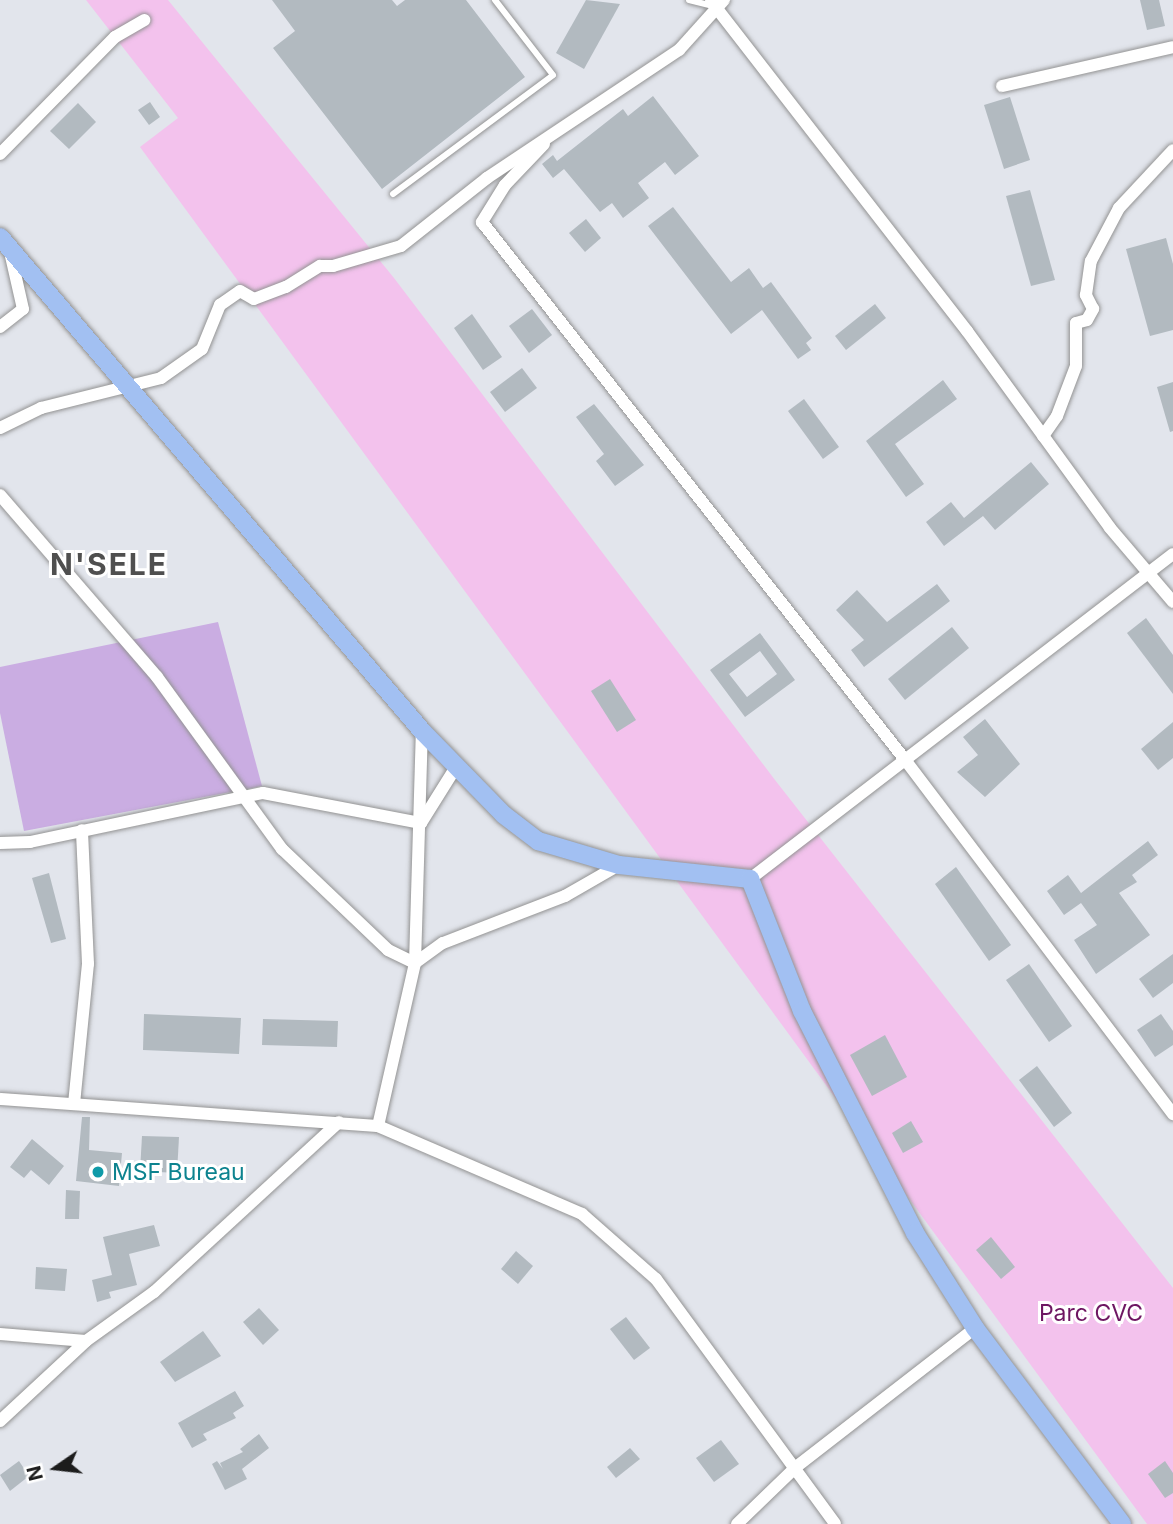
<!DOCTYPE html>
<style>
body{margin:0}
#map{position:relative;width:1173px;height:1524px;overflow:hidden;background:#e2e5ec;font-family:Inter,sans-serif}
div>[style]{position:absolute}
.grass>*{inset:0;background:#caade2}
.park>*{inset:0;background:#f3c2ed}
.building>*{inset:0;background:#b2bac0}
.roads{filter:drop-shadow(0 0 2px #939393) drop-shadow(0 0 2px #939393)}
.service>*{height:6px;margin:-3px;padding:0 3px;transform-origin:3px;border-radius:3px;background:#fff}
.minor>*{height:12px;margin:-6px;padding:0 6px;transform-origin:6px;border-radius:6px;background:#fff}
.primary>*{height:18px;margin:-9px;padding:0 9px;transform-origin:9px;border-radius:9px;background:#a2c0f2}
.dots>*{width:19px;height:19px;translate:-50% -50%;box-sizing:border-box;border:4px solid #fff;border-radius:50%}
span{translate:-50% -50%;white-space:nowrap;text-align:center;line-height:1.15;-webkit-text-stroke:6px #fff;paint-order:stroke}
.culture-label{font-size:23px;color:#0d838f}
.left{translate:0 -50%;text-align:left}
.park-label{font-size:23px;color:#6e1662}
.district-label{font-size:30px;color:#4f4f4f;font-weight:700;letter-spacing:2px}
.north{position:absolute;left:21px;top:1433px;width:70px;height:70px;-webkit-text-stroke:5px #fff;paint-order:stroke;rotate:256deg;font-size:19px;font-weight:700;line-height:28px;text-align:center;color:#1c1c1c}
.north::after{content:'';display:block;margin:auto;width:24px;height:32px;background:#1c1c1c;clip-path:polygon(50% 0,100% 100%,50% 72%,0 100%)}
</style>
<div id="map">
<div class="grass">
<i style="clip-path:polygon(218px 622px,262px 786px,24px 831px,0 713px,0 667px)"></i>
</div>
<div class="park">
<i style="clip-path:polygon(86px 0,168px 0,394px 278px,775px 780px,1173px 1288px,1173px 1524px,1147px 1524px,140px 147px,178px 118px)"></i>
</div>
<div class="building">
<i style="clip-path:polygon(272px 0,392px 0,397px 6px,405px 0,466px 0,525px 77px,382px 189px,273px 48px,295px 31px)"></i>
<i style="clip-path:polygon(586px 0,620px 4px,584px 69px,556px 53px)"></i>
<i style="clip-path:polygon(1140px 0,1159px 0,1165px 26px,1147px 30px)"></i>
<i style="clip-path:polygon(653px 96px,699px 156px,675px 175px,665px 162px,638px 183px,649px 198px,623px 218px,612px 203px,600px 212px,564px 169px,553px 178px,542px 164px,553px 155px,557px 161px,623px 109px,628px 116px)"></i>
<i style="clip-path:polygon(1010px 97px,1030px 160px,1004px 169px,984px 105px)"></i>
<i style="clip-path:polygon(150px 102px,160px 117px,149px 125px,138px 110px)"></i>
<i style="clip-path:polygon(78px 103px,96px 122px,69px 149px,50px 131px)"></i>
<i style="clip-path:polygon(1030px 190px,1055px 280px,1031px 286px,1006px 196px)"></i>
<i style="clip-path:polygon(673px 207px,731px 282px,749px 268px,763px 288px,771px 282px,812px 338px,806px 343px,811px 350px,798px 359px,762px 310px,731px 334px,648px 226px)"></i>
<i style="clip-path:polygon(586px 219px,601px 238px,585px 252px,569px 233px)"></i>
<i style="clip-path:polygon(1166px 238px,1173px 264px,1173px 330px,1150px 336px,1126px 249px)"></i>
<i style="clip-path:polygon(875px 304px,886px 318px,846px 350px,835px 336px)"></i>
<i style="clip-path:polygon(532px 309px,552px 335px,529px 353px,509px 326px)"></i>
<i style="clip-path:polygon(472px 314px,502px 357px,483px 370px,454px 328px)"></i>
<i style="clip-path:polygon(522px 368px,537px 388px,505px 412px,490px 392px)"></i>
<i style="clip-path:polygon(943px 380px,957px 399px,895px 444px,924px 484px,906px 497px,866px 441px)"></i>
<i style="clip-path:polygon(1173px 382px,1173px 431px,1170px 432px,1157px 387px)"></i>
<i style="clip-path:polygon(804px 399px,839px 447px,823px 459px,788px 411px)"></i>
<i style="clip-path:polygon(594px 404px,644px 465px,615px 486px,596px 461px,604px 454px,576px 417px)"></i>
<i style="clip-path:polygon(1031px 462px,1049px 484px,995px 530px,983px 516px,944px 546px,926px 522px,951px 502px,964px 518px)"></i>
<i style="clip-path:polygon(937px 584px,950px 601px,864px 667px,851px 650px,864px 640px,836px 610px,857px 590px,887px 622px)"></i>
<i style="clip-path:polygon(1146px 618px,1173px 655px,1173px 694px,1127px 633px)"></i>
<i style="clip-path:polygon(952px 627px,969px 648px,905px 700px,888px 679px)"></i>
<i style="clip-path:polygon(evenodd,760px 633px,795px 680px,745px 717px,710px 670px,760px 633px,760px 651px,777px 674px,747px 697px,729px 674px,760px 651px)"></i>
<i style="clip-path:polygon(610px 679px,636px 720px,617px 732px,591px 691px)"></i>
<i style="clip-path:polygon(985px 719px,1020px 764px,985px 797px,957px 772px,978px 755px,963px 737px)"></i>
<i style="clip-path:polygon(1173px 722px,1173px 758px,1158px 770px,1141px 749px)"></i>
<i style="clip-path:polygon(1148px 841px,1158px 855px,1132px 875px,1137px 882px,1119px 893px,1150px 935px,1096px 974px,1074px 940px,1097px 925px,1081px 903px,1064px 915px,1047px 891px,1068px 875px,1081px 893px)"></i>
<i style="clip-path:polygon(956px 867px,1011px 945px,989px 961px,935px 884px)"></i>
<i style="clip-path:polygon(49px 873px,66px 939px,51px 943px,32px 878px)"></i>
<i style="clip-path:polygon(1173px 954px,1173px 983px,1153px 998px,1139px 979px)"></i>
<i style="clip-path:polygon(1029px 964px,1072px 1026px,1049px 1042px,1006px 980px)"></i>
<i style="clip-path:polygon(144px 1014px,241px 1018px,239px 1054px,143px 1050px)"></i>
<i style="clip-path:polygon(1161px 1014px,1173px 1031px,1173px 1045px,1155px 1057px,1137px 1030px)"></i>
<i style="clip-path:polygon(263px 1019px,338px 1021px,337px 1047px,262px 1045px)"></i>
<i style="clip-path:polygon(885px 1035px,907px 1077px,872px 1096px,850px 1055px)"></i>
<i style="clip-path:polygon(1037px 1066px,1072px 1113px,1054px 1127px,1019px 1080px)"></i>
<i style="clip-path:polygon(82px 1117px,90px 1117px,89px 1150px,122px 1153px,119px 1186px,76px 1181px)"></i>
<i style="clip-path:polygon(911px 1121px,923px 1142px,903px 1153px,892px 1133px)"></i>
<i style="clip-path:polygon(142px 1136px,179px 1137px,177px 1173px,140px 1171px)"></i>
<i style="clip-path:polygon(32px 1139px,64px 1166px,49px 1185px,31px 1170px,24px 1178px,10px 1167px)"></i>
<i style="clip-path:polygon(66px 1190px,80px 1191px,79px 1219px,65px 1219px)"></i>
<i style="clip-path:polygon(154px 1225px,160px 1246px,129px 1254px,137px 1285px,109px 1292px,111px 1298px,97px 1302px,92px 1280px,112px 1275px,103px 1237px)"></i>
<i style="clip-path:polygon(991px 1237px,1015px 1267px,1001px 1279px,976px 1250px)"></i>
<i style="clip-path:polygon(516px 1251px,533px 1266px,518px 1284px,501px 1269px)"></i>
<i style="clip-path:polygon(36px 1267px,67px 1269px,65px 1291px,35px 1289px)"></i>
<i style="clip-path:polygon(259px 1308px,279px 1330px,263px 1345px,243px 1322px)"></i>
<i style="clip-path:polygon(626px 1317px,650px 1348px,634px 1360px,610px 1329px)"></i>
<i style="clip-path:polygon(203px 1331px,221px 1356px,175px 1382px,160px 1362px)"></i>
<i style="clip-path:polygon(235px 1391px,244px 1406px,233px 1413px,236px 1418px,203px 1434px,207px 1440px,192px 1448px,178px 1423px)"></i>
<i style="clip-path:polygon(259px 1434px,269px 1448px,242px 1469px,247px 1479px,225px 1490px,212px 1464px,217px 1461px,223px 1469px,220px 1463px,243px 1452px,240px 1449px)"></i>
<i style="clip-path:polygon(721px 1440px,739px 1464px,714px 1482px,696px 1458px)"></i>
<i style="clip-path:polygon(630px 1448px,640px 1459px,616px 1478px,607px 1467px)"></i>
<i style="clip-path:polygon(19px 1461px,29px 1476px,10px 1491px,0 1475px)"></i>
<i style="clip-path:polygon(1165px 1461px,1173px 1473px,1173px 1493px,1165px 1498px,1148px 1474px)"></i>
</div>
<div class="roads">
<div class="service">
<i style="left:689px;top:0;width:25px;rotate:14deg"></i>
<i style="left:393px;top:194px;width:199px;rotate:-36.6deg"></i>
<i style="left:553px;top:75px;width:95px;rotate:-127.7deg"></i>
</div>
<div class="minor">
<i style="left:711px;top:1px;width:418px;rotate:52.2deg"></i>
<i style="left:967px;top:331px;width:243px;rotate:54deg"></i>
<i style="left:1110px;top:528px;width:97px;rotate:49.6deg"></i>
<i style="left:1002px;top:86px;width:175px;rotate:-12.8deg"></i>
<i style="left:544px;top:144px;width:57px;rotate:133.6deg"></i>
<i style="left:505px;top:185px;width:44px;rotate:121.9deg"></i>
<i style="left:482px;top:222px;width:686px;rotate:51.81deg"></i>
<i style="left:906px;top:761px;width:443px;rotate:52.9deg"></i>
<i style="left:0;top:154px;width:164px;rotate:-45.5deg"></i>
<i style="left:115px;top:37px;width:34px;rotate:-30deg"></i>
<i style="left:0;top:327px;width:29px;rotate:-38deg"></i>
<i style="left:23px;top:309px;width:58px;rotate:-102.8deg"></i>
<i style="left:0;top:428px;width:46px;rotate:-26deg"></i>
<i style="left:41px;top:408px;width:124px;rotate:-14deg"></i>
<i style="left:161px;top:378px;width:50px;rotate:-35.3deg"></i>
<i style="left:202px;top:349px;width:48px;rotate:-67.8deg"></i>
<i style="left:220px;top:305px;width:24px;rotate:-35deg"></i>
<i style="left:240px;top:291px;width:16px;rotate:30deg"></i>
<i style="left:254px;top:299px;width:34px;rotate:-21deg"></i>
<i style="left:286px;top:287px;width:40px;rotate:-32deg"></i>
<i style="left:320px;top:266px;width:13px"></i>
<i style="left:333px;top:266px;width:71px;rotate:-16.4deg"></i>
<i style="left:401px;top:246px;width:110px;rotate:-38.3deg"></i>
<i style="left:487px;top:178px;width:231px;rotate:-33.7deg"></i>
<i style="left:679px;top:50px;width:67px;rotate:-48deg"></i>
<i style="left:1043px;top:436px;width:24px;rotate:-55deg"></i>
<i style="left:1057px;top:416px;width:53px;rotate:-69.2deg"></i>
<i style="left:1076px;top:366px;width:43px;rotate:-90deg"></i>
<i style="left:1076px;top:323px;width:11px;rotate:-15deg"></i>
<i style="left:1087px;top:320px;width:13px;rotate:-61deg"></i>
<i style="left:1093px;top:309px;width:16px;rotate:-117deg"></i>
<i style="left:1086px;top:295px;width:34px;rotate:-82deg"></i>
<i style="left:1091px;top:261px;width:60px;rotate:-62.2deg"></i>
<i style="left:1119px;top:208px;width:79px;rotate:-47deg"></i>
<i style="left:0;top:495px;width:240px;rotate:49.2deg"></i>
<i style="left:157px;top:677px;width:213px;rotate:54deg"></i>
<i style="left:282px;top:849px;width:146px;rotate:43.6deg"></i>
<i style="left:388px;top:950px;width:30px;rotate:26deg"></i>
<i style="left:0;top:843px;width:30px;rotate:-2deg"></i>
<i style="left:30px;top:842px;width:238px;rotate:-11.9deg"></i>
<i style="left:263px;top:793px;width:161px;rotate:10.8deg"></i>
<i style="left:421px;top:823px;width:66px;rotate:-58deg"></i>
<i style="left:750px;top:879px;width:533px;rotate:-37.54deg"></i>
<i style="left:415px;top:963px;width:34px;rotate:-36deg"></i>
<i style="left:443px;top:943px;width:131px;rotate:-21.1deg"></i>
<i style="left:565px;top:896px;width:62px;rotate:-29.9deg"></i>
<i style="left:0;top:1099px;width:379px;rotate:4.1deg"></i>
<i style="left:378px;top:1126px;width:222px;rotate:23.3deg"></i>
<i style="left:582px;top:1214px;width:98px;rotate:41.3deg"></i>
<i style="left:656px;top:1279px;width:303px;rotate:53.8deg"></i>
<i style="left:74px;top:1104px;width:141px;rotate:-84.3deg"></i>
<i style="left:88px;top:964px;width:134px;rotate:-92.6deg"></i>
<i style="left:378px;top:1126px;width:167px;rotate:-77.2deg"></i>
<i style="left:415px;top:963px;width:232px;rotate:-88.3deg"></i>
<i style="left:0;top:1334px;width:86px;rotate:4.7deg"></i>
<i style="left:0;top:1421px;width:117px;rotate:-42.9deg"></i>
<i style="left:86px;top:1341px;width:84px;rotate:-35.8deg"></i>
<i style="left:154px;top:1292px;width:251px;rotate:-42.6deg"></i>
<i style="left:737px;top:1524px;width:82px;rotate:-44deg"></i>
<i style="left:796px;top:1467px;width:227px;rotate:-37.8deg"></i>
</div>
<div class="primary">
<i style="left:0;top:237px;width:650px;rotate:49.49deg"></i>
<i style="left:422px;top:731px;width:117px;rotate:45.7deg"></i>
<i style="left:504px;top:815px;width:43px;rotate:37.4deg"></i>
<i style="left:538px;top:841px;width:84px;rotate:16.5deg"></i>
<i style="left:619px;top:865px;width:132px;rotate:6.1deg"></i>
<i style="left:750px;top:879px;width:142px;rotate:68.5deg"></i>
<i style="left:802px;top:1011px;width:249px;rotate:63deg"></i>
<i style="left:915px;top:1233px;width:112px;rotate:57.7deg"></i>
<i style="left:975px;top:1328px;width:245px;rotate:53.1deg"></i>
</div>
</div>
<div class="dots">
<i style="left:98px;top:1172px;background:#0f9aa8"></i>
</div>
<div class="culture-label">
<span class="left" style="left:112px;top:1172px">MSF Bureau</span>
</div>
<div class="park-label">
<span style="left:1091px;top:1313px">Parc CVC</span>
</div>
<div class="district-label">
<span style="left:109px;top:564px">N'SELE</span>
</div>
<div class="north">N</div>
</div>
